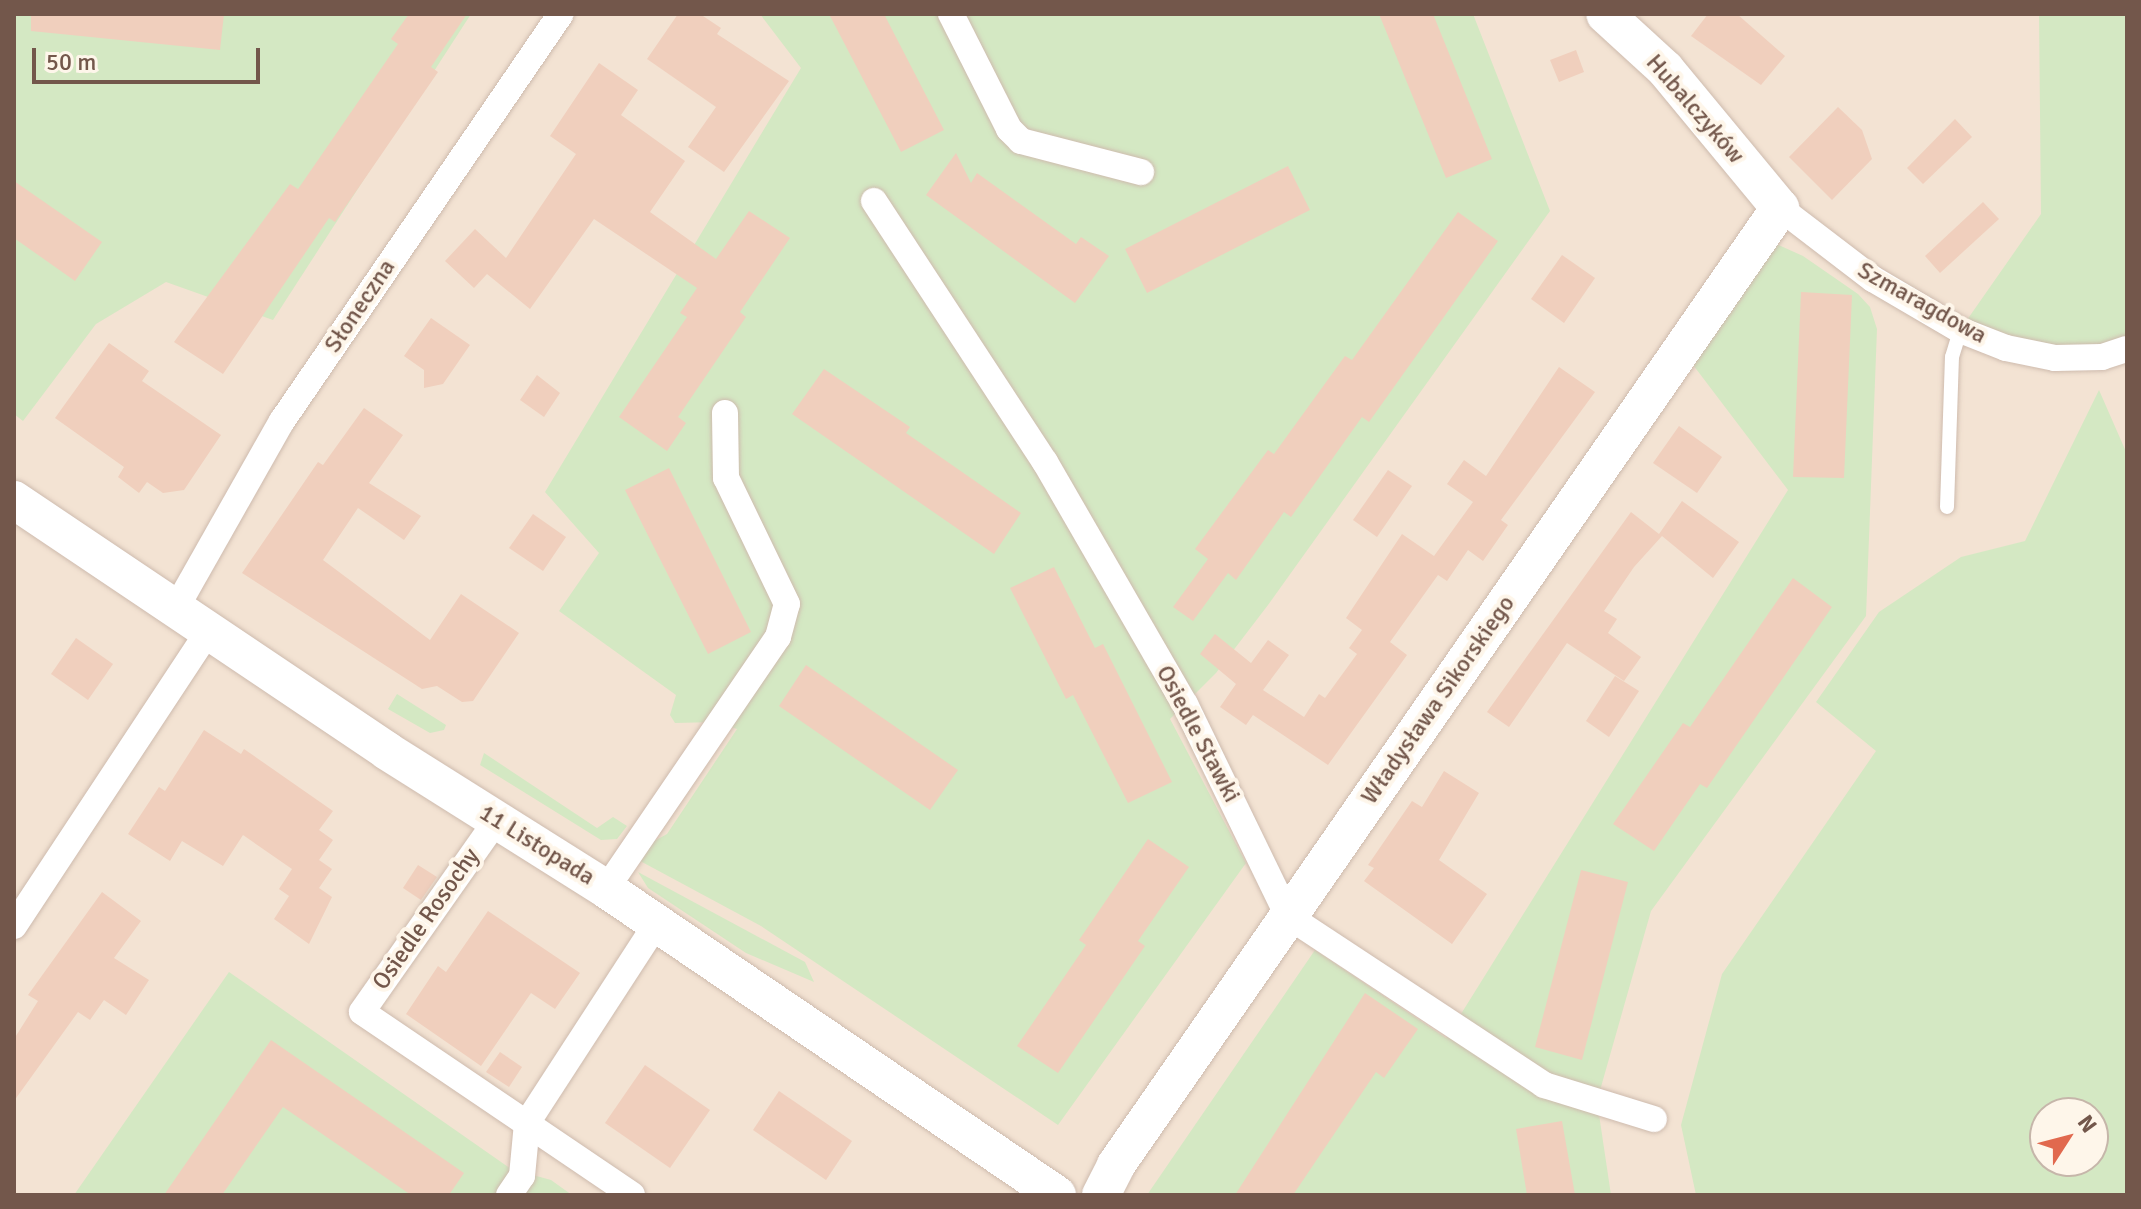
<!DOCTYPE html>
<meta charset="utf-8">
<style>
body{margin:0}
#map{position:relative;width:2141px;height:1209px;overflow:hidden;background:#fbf1e4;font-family:Signika,sans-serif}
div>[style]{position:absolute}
.residential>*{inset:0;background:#f3e3d3}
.green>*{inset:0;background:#d4e8c3}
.building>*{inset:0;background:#f0cfbd}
.roads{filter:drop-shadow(0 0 2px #cebbae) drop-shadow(0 0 2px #cebbae)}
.lane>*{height:14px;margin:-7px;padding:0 7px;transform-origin:7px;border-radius:7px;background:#fff}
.street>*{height:26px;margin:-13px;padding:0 13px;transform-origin:13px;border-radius:13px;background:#fff}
.secondary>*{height:38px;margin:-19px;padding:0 19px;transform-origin:19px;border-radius:19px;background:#fff}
span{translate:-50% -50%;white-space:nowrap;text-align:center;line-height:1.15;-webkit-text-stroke:8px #fef6ea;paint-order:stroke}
.street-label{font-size:24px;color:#73574b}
.frame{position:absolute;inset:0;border:16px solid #73574b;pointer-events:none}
.north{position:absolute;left:2029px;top:1097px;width:80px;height:80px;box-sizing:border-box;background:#fef6ea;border:2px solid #c6b6aa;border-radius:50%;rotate:54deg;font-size:22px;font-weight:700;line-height:32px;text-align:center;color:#73574b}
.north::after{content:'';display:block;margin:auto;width:28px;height:36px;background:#e1694e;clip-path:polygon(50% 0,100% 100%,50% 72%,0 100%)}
.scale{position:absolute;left:32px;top:48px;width:228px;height:36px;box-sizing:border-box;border:4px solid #73574b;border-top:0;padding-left:10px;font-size:24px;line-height:28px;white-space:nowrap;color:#73574b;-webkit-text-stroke:6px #fef6ea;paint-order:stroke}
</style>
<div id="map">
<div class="residential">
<i style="clip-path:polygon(evenodd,14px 14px,2127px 14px,2127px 1195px,14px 1195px,14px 14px,2045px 1113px,2093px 1113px,2093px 1161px,2045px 1161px,2045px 1113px)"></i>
</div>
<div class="green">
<i style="clip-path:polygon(14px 14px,471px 14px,273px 320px,166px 282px,96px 324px,23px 421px,14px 414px)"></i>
<i style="clip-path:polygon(760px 14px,1473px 14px,1550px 211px,1268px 605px,1216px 673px,1170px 719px,1246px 863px,1058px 1125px,761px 926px,629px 855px,667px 834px,737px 729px,717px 722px,675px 723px,670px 715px,676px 695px,559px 611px,599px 553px,545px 492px,801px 68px)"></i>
<i style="clip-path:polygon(2039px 14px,2127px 14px,2127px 349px,2102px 357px,1960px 330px,2041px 214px)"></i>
<i style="clip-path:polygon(1761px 237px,1803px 256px,1858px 294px,1870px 307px,1877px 329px,1866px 616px,1651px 911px,1597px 1101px,1611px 1195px,1147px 1195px,1315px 950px,1446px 1038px,1788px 490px,1681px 349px)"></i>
<i style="clip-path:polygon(evenodd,2099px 390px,2127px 454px,2127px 1195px,1696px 1195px,1681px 1125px,1722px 974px,1876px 751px,1816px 702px,1879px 612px,1961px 557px,2025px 541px,2099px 390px,2093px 1113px,2093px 1161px,2045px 1161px,2045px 1113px,2093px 1113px)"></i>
<i style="clip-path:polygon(397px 694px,446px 725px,444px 730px,430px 733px,388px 709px)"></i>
<i style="clip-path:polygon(484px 753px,597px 828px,613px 817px,627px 826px,617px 839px,601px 840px,480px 765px)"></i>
<i style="clip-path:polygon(638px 872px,805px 962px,814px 982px,746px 953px,648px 888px)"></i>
<i style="clip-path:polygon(229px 972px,511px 1169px,551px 1180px,572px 1195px,74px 1195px)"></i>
</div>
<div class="building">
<i style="clip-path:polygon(31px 14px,224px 14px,220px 50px,31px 31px)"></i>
<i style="clip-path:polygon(409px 14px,467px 14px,431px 67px,438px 72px,335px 222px,329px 218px,223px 374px,174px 342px,290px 184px,298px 189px,398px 44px,391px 39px)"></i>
<i style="clip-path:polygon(678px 14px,700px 14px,721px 28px,717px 34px,789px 81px,724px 172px,688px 147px,716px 107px,647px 59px)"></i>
<i style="clip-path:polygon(829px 14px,884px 14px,944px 130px,901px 152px)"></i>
<i style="clip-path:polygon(1379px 14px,1433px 14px,1492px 159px,1446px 178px)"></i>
<i style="clip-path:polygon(1708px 14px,1737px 14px,1785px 56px,1761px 85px,1691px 36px)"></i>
<i style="clip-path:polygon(1576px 50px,1584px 72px,1559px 82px,1550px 60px)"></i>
<i style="clip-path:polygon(599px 63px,638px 90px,621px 115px,685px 161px,650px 212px,716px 259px,749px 211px,790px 238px,740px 312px,746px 317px,678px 417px,686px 423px,667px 451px,619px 417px,687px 317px,680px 313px,697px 288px,594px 219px,530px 309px,487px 274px,474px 288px,445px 261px,475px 229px,506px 258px,576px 154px,550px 136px)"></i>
<i style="clip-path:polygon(1838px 107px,1862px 130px,1872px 159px,1832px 200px,1789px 157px)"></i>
<i style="clip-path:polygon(1955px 119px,1972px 137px,1923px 184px,1907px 168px)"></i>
<i style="clip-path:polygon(956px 153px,971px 183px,977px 173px,1076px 244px,1081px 237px,1109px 256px,1075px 303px,926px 195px)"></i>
<i style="clip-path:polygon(1288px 166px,1310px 210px,1147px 293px,1125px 249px)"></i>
<i style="clip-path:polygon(14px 181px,102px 242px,75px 281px,14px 238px)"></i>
<i style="clip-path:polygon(1983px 202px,1999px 219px,1940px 273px,1925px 256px)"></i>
<i style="clip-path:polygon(1458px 212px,1498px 241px,1369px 422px,1362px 417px,1291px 517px,1284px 512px,1236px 580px,1228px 573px,1193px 621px,1173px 607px,1208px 559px,1195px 549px,1268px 450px,1274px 454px,1345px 356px,1352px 360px)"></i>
<i style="clip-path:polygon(1562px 255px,1595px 278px,1564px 323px,1531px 299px)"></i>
<i style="clip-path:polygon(1801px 292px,1852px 295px,1844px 478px,1793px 477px)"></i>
<i style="clip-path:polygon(431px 318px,470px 345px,443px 384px,424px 388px,424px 370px,404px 356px)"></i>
<i style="clip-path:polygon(109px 343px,149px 371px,142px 381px,221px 435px,184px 490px,163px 493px,147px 482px,139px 493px,118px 477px,124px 467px,55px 418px)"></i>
<i style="clip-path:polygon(1559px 367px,1595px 392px,1501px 520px,1508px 525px,1483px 561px,1468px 550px,1447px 581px,1438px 575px,1390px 642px,1407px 655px,1328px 765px,1253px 715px,1246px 725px,1220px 707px,1236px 684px,1200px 654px,1215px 634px,1251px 663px,1268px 640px,1289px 655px,1263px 690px,1304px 717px,1319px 694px,1325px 698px,1357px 654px,1349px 648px,1362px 630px,1346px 618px,1402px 534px,1434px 556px,1473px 502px,1447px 484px,1464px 460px,1486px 476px)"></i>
<i style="clip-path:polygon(824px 369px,910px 427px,906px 433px,1021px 513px,994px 554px,792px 414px)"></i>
<i style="clip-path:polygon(537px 375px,560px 393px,544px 417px,520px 400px)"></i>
<i style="clip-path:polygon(364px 408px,403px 435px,369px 483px,421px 516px,404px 540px,358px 508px,323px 560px,430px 640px,461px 594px,519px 633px,473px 701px,462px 702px,437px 686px,422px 689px,242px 573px,318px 462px,323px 465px)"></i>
<i style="clip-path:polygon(1679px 426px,1722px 457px,1697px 493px,1653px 463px)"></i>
<i style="clip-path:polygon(669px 468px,751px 632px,708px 654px,625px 490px)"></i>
<i style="clip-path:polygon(1388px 470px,1412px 486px,1377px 537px,1353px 520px)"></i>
<i style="clip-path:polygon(1682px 501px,1739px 542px,1713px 578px,1662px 536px,1634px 567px,1604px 611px,1617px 619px,1608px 633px,1641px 657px,1624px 681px,1567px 643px,1509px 727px,1487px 712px,1631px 512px,1659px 534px)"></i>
<i style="clip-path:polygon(533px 514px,566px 537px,543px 571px,509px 548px)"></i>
<i style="clip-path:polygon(1054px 567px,1095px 648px,1103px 644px,1172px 782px,1128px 803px,1073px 695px,1066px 699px,1010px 588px)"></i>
<i style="clip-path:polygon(1793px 578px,1832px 607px,1707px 788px,1700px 784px,1654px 851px,1613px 824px,1683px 723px,1690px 727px)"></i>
<i style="clip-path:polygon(76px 638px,113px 664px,88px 700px,51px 674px)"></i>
<i style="clip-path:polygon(806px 665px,958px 770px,930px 810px,779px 706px)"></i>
<i style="clip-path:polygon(1615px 676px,1639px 691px,1609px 737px,1586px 721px)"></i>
<i style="clip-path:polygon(204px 730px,241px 754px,244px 749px,333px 811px,319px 830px,333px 840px,319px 860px,332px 869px,319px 888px,332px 897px,309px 944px,274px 919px,289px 896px,279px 889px,292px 869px,243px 835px,223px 866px,182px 841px,170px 861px,128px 834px,159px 787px,165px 791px)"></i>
<i style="clip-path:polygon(1444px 771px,1479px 793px,1439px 860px,1487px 894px,1452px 944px,1364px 881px,1374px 868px,1368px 865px,1412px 801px,1422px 807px)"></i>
<i style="clip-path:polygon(1148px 839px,1189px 867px,1138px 941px,1145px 946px,1058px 1073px,1017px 1046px,1086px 945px,1079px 940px)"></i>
<i style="clip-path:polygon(418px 865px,437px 877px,421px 900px,403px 888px)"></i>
<i style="clip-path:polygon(1581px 870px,1628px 882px,1582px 1060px,1535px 1047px)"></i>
<i style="clip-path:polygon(102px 892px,141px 921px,114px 958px,149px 980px,126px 1015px,104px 1000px,90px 1020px,78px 1012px,14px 1101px,14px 1039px,38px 1001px,28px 995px)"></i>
<i style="clip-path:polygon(488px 911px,580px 973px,555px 1009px,531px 993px,481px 1066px,406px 1014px,438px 966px,446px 972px)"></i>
<i style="clip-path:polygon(1365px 993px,1418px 1029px,1384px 1078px,1376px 1072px,1293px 1195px,1235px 1195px)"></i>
<i style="clip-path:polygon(271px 1040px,464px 1173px,449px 1195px,411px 1195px,283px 1107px,222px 1195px,164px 1195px)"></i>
<i style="clip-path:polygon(500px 1052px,522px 1067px,509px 1087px,486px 1072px)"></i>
<i style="clip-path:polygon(645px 1065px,710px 1110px,670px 1168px,605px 1123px)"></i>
<i style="clip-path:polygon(779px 1091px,852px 1141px,826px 1180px,753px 1130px)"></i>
<i style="clip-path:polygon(1562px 1121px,1575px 1195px,1527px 1195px,1516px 1129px)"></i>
</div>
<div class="roads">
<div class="lane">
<i style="left:1947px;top:507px;width:150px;rotate:-88.1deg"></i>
<i style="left:1952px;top:357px;width:28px;rotate:-73deg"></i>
</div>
<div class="street">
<i style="left:951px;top:14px;width:129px;rotate:63.2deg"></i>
<i style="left:1009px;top:129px;width:17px;rotate:45deg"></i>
<i style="left:1021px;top:141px;width:124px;rotate:14.5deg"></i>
<i style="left:874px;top:201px;width:312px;rotate:56.8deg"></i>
<i style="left:1045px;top:462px;width:280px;rotate:60deg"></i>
<i style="left:1185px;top:704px;width:236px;rotate:64.1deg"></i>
<i style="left:1288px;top:916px;width:307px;rotate:33.4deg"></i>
<i style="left:1544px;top:1085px;width:115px;rotate:17.2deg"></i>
<i style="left:1780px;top:208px;width:117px;rotate:37.4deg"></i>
<i style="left:1873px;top:279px;width:101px;rotate:30.4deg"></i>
<i style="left:1960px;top:330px;width:49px;rotate:21.4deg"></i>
<i style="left:2006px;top:348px;width:50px;rotate:11.5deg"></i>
<i style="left:2055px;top:358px;width:47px;rotate:-1.2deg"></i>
<i style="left:2102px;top:357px;width:26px;rotate:-18deg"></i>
<i style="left:176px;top:608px;width:215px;rotate:-60.5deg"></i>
<i style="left:282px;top:421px;width:493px;rotate:-55.6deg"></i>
<i style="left:496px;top:821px;width:233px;rotate:125.1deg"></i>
<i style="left:362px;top:1012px;width:326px;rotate:34.1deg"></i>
<i style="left:606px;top:889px;width:305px;rotate:-55.7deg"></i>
<i style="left:778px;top:637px;width:34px;rotate:-75deg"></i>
<i style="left:787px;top:604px;width:140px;rotate:-115.8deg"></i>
<i style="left:726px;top:478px;width:65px;rotate:-90.9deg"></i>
<i style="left:14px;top:926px;width:352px;rotate:-56.6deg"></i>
<i style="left:509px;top:1195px;width:23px;rotate:-56deg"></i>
<i style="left:522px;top:1176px;width:53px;rotate:-84.6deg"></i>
<i style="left:527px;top:1123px;width:239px;rotate:-57deg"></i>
</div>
<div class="secondary">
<i style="left:14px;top:500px;width:450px;rotate:33.9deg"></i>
<i style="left:387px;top:751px;width:259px;rotate:32.2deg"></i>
<i style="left:606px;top:889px;width:545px;rotate:34.16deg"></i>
<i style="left:1101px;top:1195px;width:34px;rotate:-63deg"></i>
<i style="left:1116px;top:1165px;width:1165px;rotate:-55.25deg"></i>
<i style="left:1780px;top:208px;width:180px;rotate:-129.6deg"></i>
<i style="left:1665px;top:69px;width:81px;rotate:-137.5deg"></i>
</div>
</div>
<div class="street-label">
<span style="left:1695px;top:109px;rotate:49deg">Hubalczyków</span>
<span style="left:1922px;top:303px;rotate:29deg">Szmaragdowa</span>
<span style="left:360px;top:306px;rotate:-56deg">Słoneczna</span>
<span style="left:1438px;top:700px;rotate:-55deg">Władysława Sikorskiego</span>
<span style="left:1198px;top:734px;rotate:62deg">Osiedle Stawki</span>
<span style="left:537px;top:845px;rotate:32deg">11 Listopada</span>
<span style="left:426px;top:919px;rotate:-55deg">Osiedle Rosochy</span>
</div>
<div class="frame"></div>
<div class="north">N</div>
<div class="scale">50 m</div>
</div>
